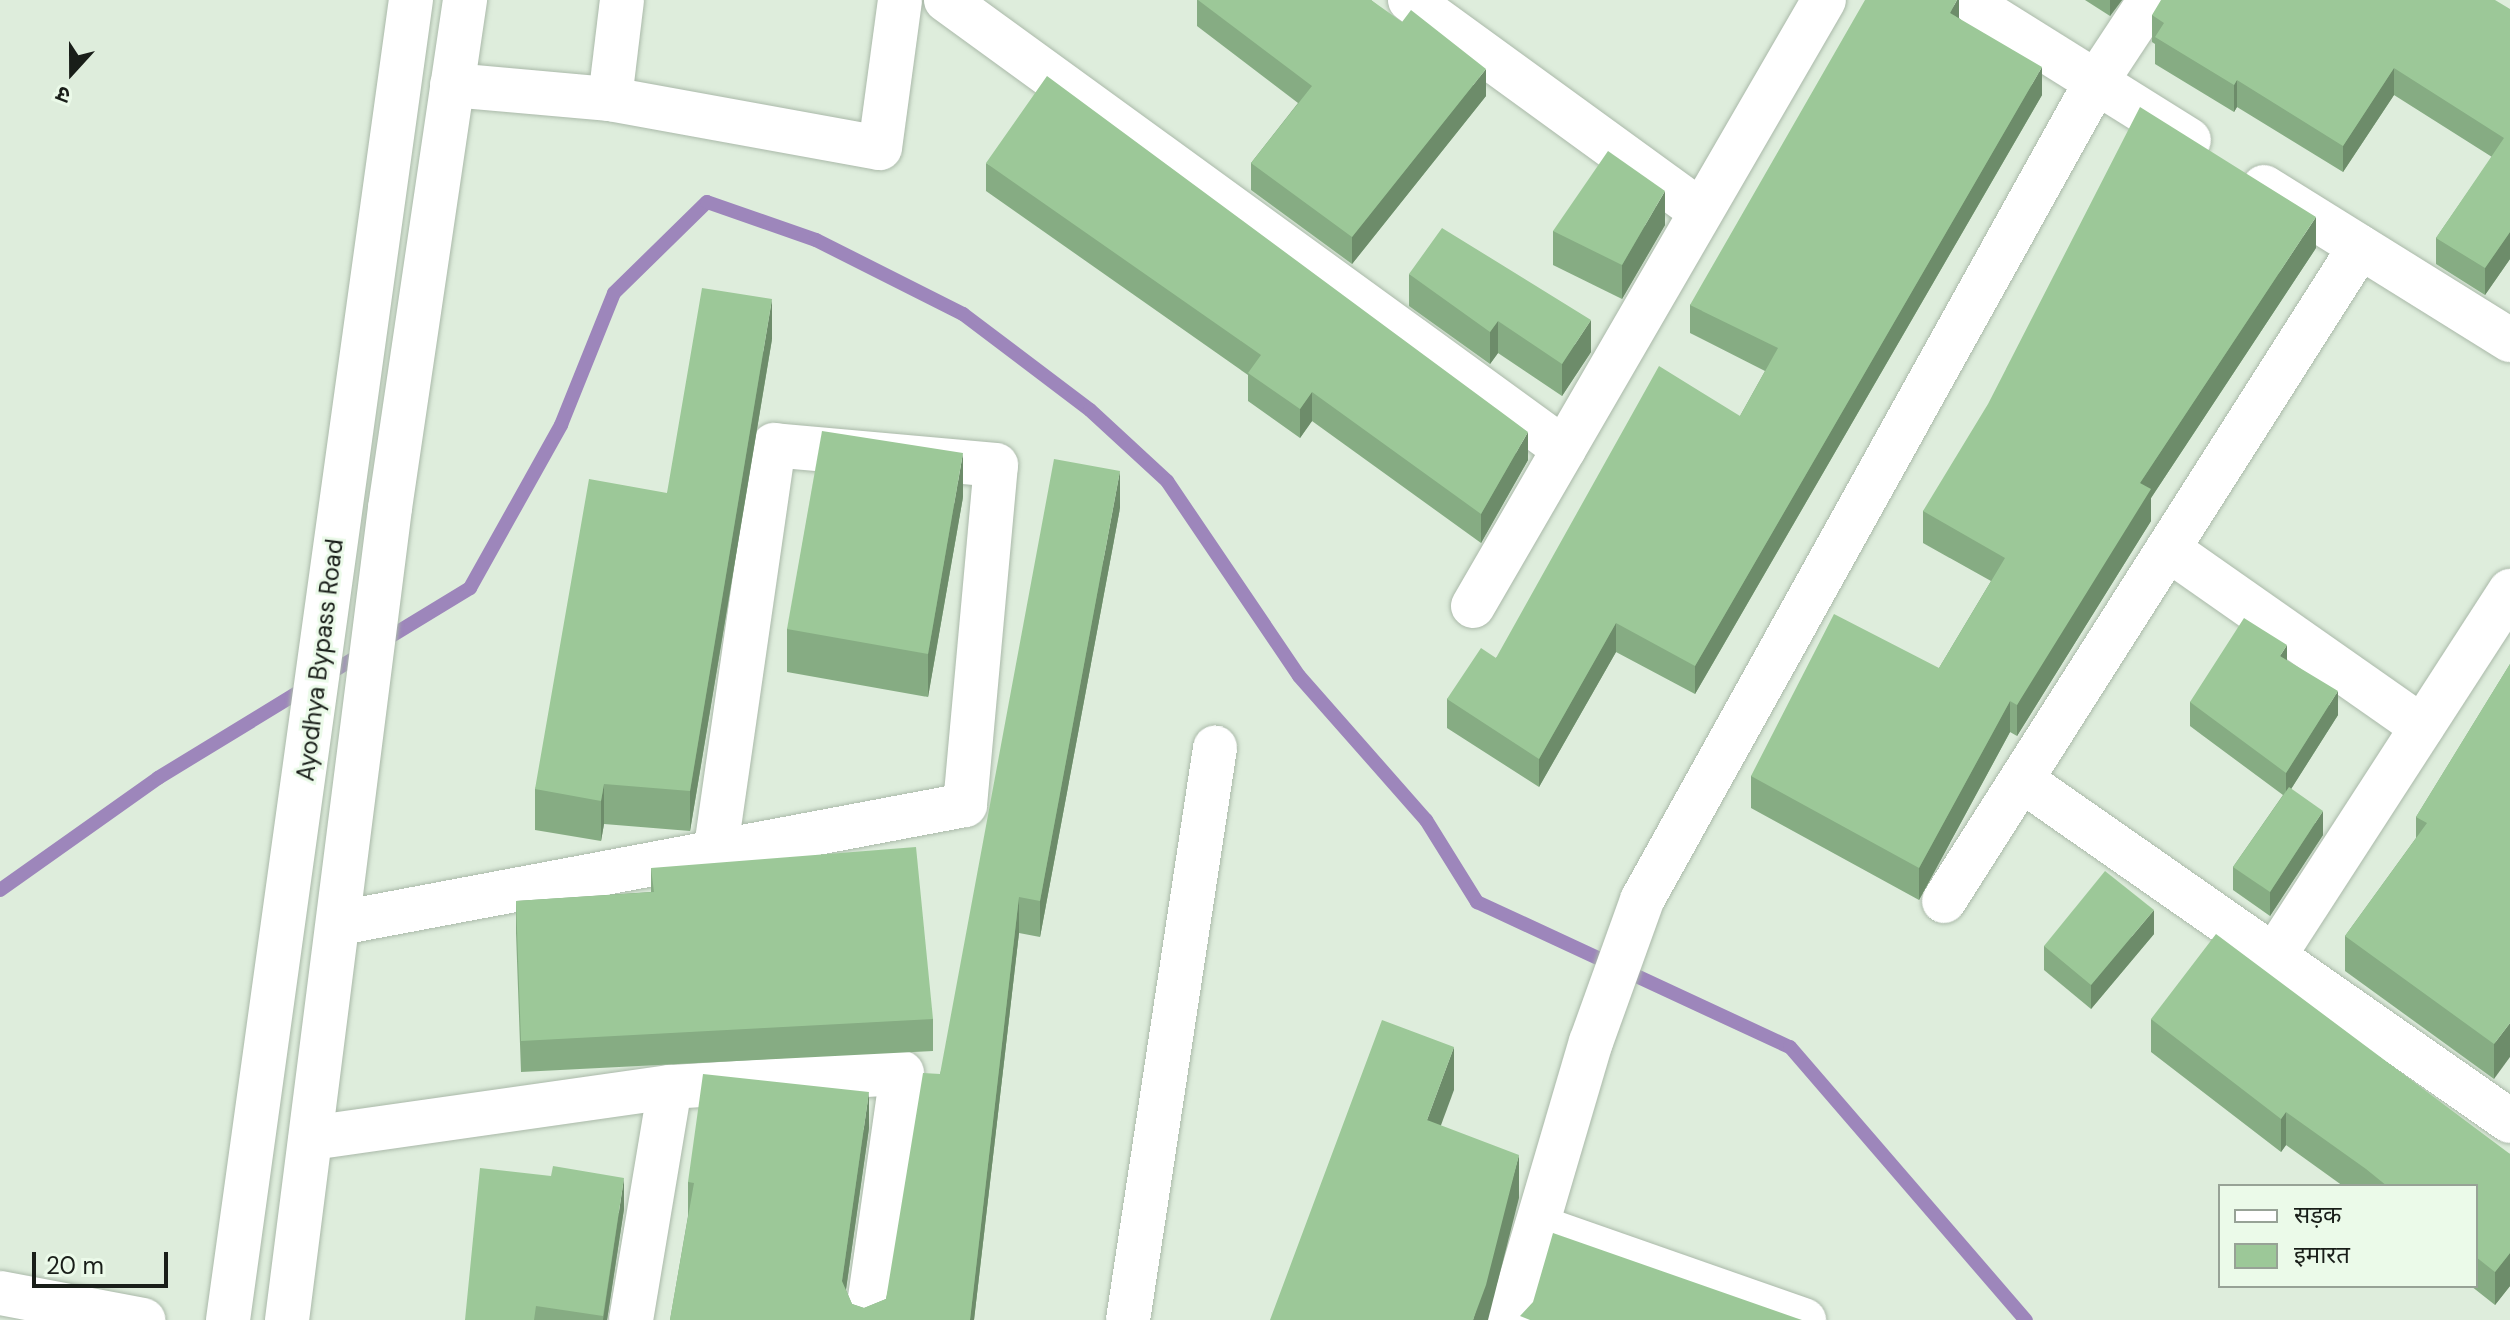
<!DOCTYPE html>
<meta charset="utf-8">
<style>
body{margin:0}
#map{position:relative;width:2510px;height:1320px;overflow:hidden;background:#deeddc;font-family:"DM Sans","Noto Sans Devanagari",sans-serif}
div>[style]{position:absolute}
.stream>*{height:14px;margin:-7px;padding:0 7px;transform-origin:7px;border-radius:7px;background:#9d86bb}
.roads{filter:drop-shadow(0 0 2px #aab9a9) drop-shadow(0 0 2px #aab9a9)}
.minor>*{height:44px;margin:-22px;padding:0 22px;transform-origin:22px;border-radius:22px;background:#fff}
.major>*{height:44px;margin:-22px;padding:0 22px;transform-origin:22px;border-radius:22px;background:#fff}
.wall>*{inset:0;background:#86ac83}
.shaded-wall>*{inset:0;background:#6d8c6a}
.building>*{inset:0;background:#9cc898}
span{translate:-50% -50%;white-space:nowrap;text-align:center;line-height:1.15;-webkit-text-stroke:6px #ebfae9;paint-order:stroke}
.street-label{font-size:24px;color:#191e19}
.legend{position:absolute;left:2218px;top:1184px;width:260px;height:104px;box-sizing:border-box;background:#ebfae9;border:2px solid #97a296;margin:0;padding:10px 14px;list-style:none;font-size:24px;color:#191e19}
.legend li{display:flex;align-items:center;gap:16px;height:40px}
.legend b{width:40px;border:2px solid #97a296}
.north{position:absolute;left:32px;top:32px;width:80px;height:80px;-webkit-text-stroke:6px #ebfae9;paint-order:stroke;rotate:201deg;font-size:22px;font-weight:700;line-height:32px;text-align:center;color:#191e19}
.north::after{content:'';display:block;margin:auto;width:28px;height:36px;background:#191e19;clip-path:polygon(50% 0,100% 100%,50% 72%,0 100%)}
.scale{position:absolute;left:32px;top:1252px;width:136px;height:36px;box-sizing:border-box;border:4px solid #191e19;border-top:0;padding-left:10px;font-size:24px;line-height:28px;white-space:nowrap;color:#191e19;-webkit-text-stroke:6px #ebfae9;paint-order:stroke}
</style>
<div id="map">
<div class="stream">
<i style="left:383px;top:641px;width:102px;rotate:-31.3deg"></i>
<i style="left:470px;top:588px;width:187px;rotate:-60.8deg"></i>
<i style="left:561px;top:425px;width:142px;rotate:-68.1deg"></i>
<i style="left:614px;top:293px;width:130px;rotate:-44.4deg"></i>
<i style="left:707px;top:202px;width:115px;rotate:19.2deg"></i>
<i style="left:816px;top:240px;width:165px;rotate:26.7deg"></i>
<i style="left:963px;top:314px;width:159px;rotate:37.1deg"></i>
<i style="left:1090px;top:410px;width:105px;rotate:42.7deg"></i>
<i style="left:1167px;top:481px;width:235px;rotate:55.9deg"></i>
<i style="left:1299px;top:676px;width:192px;rotate:48.6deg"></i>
<i style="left:1426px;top:820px;width:97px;rotate:58.1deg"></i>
<i style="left:1477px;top:902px;width:345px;rotate:24.9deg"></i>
<i style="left:1790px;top:1047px;width:361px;rotate:49.2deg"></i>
<i style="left:325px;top:676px;width:47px;rotate:-31deg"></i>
<i style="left:0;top:890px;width:194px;rotate:-35.3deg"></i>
<i style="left:158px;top:778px;width:175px;rotate:-31.4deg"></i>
</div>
<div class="roads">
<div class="minor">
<i style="left:946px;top:0;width:764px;rotate:36deg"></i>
<i style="left:1410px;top:0;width:359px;rotate:36deg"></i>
<i style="left:1965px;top:0;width:264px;rotate:32deg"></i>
<i style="left:452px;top:85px;width:159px;rotate:5.1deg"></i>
<i style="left:610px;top:99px;width:274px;rotate:10.3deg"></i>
<i style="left:880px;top:148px;width:149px;rotate:-82.3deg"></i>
<i style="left:610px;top:99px;width:100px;rotate:-83.1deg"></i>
<i style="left:2264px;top:187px;width:290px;rotate:31.9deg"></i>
<i style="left:2168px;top:549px;width:310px;rotate:35deg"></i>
<i style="left:1473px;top:606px;width:700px;rotate:-59.92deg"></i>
<i style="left:2023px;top:781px;width:594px;rotate:34.92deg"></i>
<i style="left:1944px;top:901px;width:775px;rotate:-57.54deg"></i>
<i style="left:340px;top:923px;width:636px;rotate:-10.69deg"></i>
<i style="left:965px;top:805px;width:341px;rotate:-84.8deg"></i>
<i style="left:996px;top:465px;width:223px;rotate:-174.9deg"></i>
<i style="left:774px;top:445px;width:411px;rotate:98.2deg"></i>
<i style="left:2274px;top:956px;width:435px;rotate:-57.1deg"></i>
<i style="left:311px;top:1138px;width:363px;rotate:-8.1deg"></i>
<i style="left:670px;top:1087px;width:232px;rotate:-3.5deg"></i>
<i style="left:902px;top:1073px;width:249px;rotate:98.1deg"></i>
<i style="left:1538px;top:1227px;width:282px;rotate:19.3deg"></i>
<i style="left:0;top:1293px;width:146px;rotate:10.7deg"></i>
<i style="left:631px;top:1320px;width:236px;rotate:-80.5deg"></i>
<i style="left:1128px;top:1320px;width:579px;rotate:-81.35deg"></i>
<i style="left:1509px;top:1320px;width:290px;rotate:-73.6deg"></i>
<i style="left:1591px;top:1042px;width:151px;rotate:-70.2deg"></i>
<i style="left:1642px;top:900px;width:936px;rotate:-60.97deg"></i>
<i style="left:2096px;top:82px;width:98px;rotate:-56.6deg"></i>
</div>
<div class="major">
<i style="left:228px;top:1320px;width:1333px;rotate:-82.11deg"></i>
<i style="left:287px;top:1320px;width:819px;rotate:-82.77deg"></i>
<i style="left:390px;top:508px;width:514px;rotate:-81.6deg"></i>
</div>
</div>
<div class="wall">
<i style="clip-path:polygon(1197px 0,1371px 0,1486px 96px,1352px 264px,1251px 190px,1251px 163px,1298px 103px,1197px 26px)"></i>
<i style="clip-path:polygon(1959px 0,1959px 18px,2042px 95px,1695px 694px,1616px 652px,1539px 787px,1447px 728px,1447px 699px,1496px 658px,1740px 416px,1765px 371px,1690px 333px,1690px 305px)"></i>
<i style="clip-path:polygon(2085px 0,2122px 0,2110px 16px)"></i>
<i style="clip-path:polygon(2510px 9px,2510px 259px,2485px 295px,2436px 264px,2436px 238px,2492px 157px,2394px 95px,2343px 172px,2237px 107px,2234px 112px,2155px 64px,2155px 44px,2152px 42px,2152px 15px)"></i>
<i style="clip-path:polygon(986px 163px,1528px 460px,1481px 543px,1312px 421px,1300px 438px,1248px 401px,1248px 375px,986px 191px)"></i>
<i style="clip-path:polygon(1665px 225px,1622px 299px,1553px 265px,1553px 231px)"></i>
<i style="clip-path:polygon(2316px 248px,2151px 498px,2151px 521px,2017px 736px,2010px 732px,1919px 900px,1751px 808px,1751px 776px,1939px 668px,1991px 581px,1923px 543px,1923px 511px)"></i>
<i style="clip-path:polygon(1409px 274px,1591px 352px,1562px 396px,1498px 353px,1490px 364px,1409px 306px)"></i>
<i style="clip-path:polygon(772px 339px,690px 831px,604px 824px,601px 841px,535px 830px,535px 789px,667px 493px)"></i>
<i style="clip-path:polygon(963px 497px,928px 697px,787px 672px,787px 629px)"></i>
<i style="clip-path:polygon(1120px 508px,1040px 937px,1019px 933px,974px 1320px,670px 1320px,688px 1216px,688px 1182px,869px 1128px,846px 1290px,852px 1304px,864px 1308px,886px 1299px,940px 1074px)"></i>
<i style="clip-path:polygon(2287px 661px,2338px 715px,2291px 789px,2323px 835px,2270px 916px,2233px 890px,2233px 867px,2283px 795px,2190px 726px,2190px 702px)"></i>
<i style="clip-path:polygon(2510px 664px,2494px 1079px,2345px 971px,2345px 936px,2416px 838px,2416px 817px)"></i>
<i style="clip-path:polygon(651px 868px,933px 1019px,933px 1051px,521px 1072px,516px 933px,516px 901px,651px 892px)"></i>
<i style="clip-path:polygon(2154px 934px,2091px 1009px,2044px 970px,2044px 946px)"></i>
<i style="clip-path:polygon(2151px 1019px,2510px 1154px,2510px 1286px,2495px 1305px,2471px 1286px,2476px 1286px,2476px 1186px,2343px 1186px,2286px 1145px,2281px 1152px,2151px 1052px)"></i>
<i style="clip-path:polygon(624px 1209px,607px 1320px,465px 1320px)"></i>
</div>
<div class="shaded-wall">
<i style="clip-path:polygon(1957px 0,1959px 0,1959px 26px,1950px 13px)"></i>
<i style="clip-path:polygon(2110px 0,2122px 0,2110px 16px)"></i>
<i style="clip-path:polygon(2042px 67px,2042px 95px,1695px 694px,1695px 666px)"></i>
<i style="clip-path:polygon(2394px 68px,2394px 95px,2343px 172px,2343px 146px)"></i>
<i style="clip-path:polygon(1486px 69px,1486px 96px,1352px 264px,1352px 237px)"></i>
<i style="clip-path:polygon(2237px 80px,2237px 107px,2234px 112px,2234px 85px)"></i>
<i style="clip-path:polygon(1665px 191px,1665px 225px,1622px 299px,1622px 265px)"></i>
<i style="clip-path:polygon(2316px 217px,2316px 248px,2151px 498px,2151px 521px,2017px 736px,2017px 705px,2140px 483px)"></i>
<i style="clip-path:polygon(2510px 232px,2510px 259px,2485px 295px,2485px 268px)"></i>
<i style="clip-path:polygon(772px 299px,772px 339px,690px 831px,690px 791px)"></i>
<i style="clip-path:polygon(1591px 320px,1591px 352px,1562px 396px,1562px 364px)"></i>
<i style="clip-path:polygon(1498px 321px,1498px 353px,1490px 364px,1490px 332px)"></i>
<i style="clip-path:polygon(1312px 392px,1312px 421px,1300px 438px,1300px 409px)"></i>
<i style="clip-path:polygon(1528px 432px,1528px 460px,1481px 543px,1481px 514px)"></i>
<i style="clip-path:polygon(963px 453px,963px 497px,928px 697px,928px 654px)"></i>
<i style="clip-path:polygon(1120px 471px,1120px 508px,1040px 937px,1040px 901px)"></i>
<i style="clip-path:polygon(1616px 623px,1616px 652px,1539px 787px,1539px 759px)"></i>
<i style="clip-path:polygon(2287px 645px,2287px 669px,2280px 656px)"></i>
<i style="clip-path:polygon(2338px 691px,2338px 715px,2286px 797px,2286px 773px)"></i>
<i style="clip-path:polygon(2010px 701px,2010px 732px,1919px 900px,1919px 868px)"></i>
<i style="clip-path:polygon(604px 784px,604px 824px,601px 841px,601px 801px)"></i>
<i style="clip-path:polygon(2323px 811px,2323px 835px,2270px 916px,2270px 892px)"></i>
<i style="clip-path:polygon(1019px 897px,1019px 933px,974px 1320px,970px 1320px)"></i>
<i style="clip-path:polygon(2154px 910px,2154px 934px,2091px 1009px,2091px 985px)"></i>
<i style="clip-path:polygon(2510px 1023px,2510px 1057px,2494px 1079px,2494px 1044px)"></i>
<i style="clip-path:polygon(1454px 1047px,1454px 1090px,1427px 1163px,1427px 1120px)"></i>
<i style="clip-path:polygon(869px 1092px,869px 1128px,842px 1317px,842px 1281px)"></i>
<i style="clip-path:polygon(2286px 1112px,2286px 1145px,2281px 1152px,2281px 1119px)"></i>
<i style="clip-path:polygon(1519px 1155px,1519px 1198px,1488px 1320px,1473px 1320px)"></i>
<i style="clip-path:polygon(624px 1178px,624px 1209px,607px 1320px,603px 1320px)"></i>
<i style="clip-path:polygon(2510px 1253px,2510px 1286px,2495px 1305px,2495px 1272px)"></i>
</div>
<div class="building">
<i style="clip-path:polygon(1198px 0,1371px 0,1402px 22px,1411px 10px,1486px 69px,1352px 237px,1251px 163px,1312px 86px)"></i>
<i style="clip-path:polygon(1865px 0,1957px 0,1950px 13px,2042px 67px,1695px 666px,1616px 623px,1539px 759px,1447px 699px,1481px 648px,1496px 658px,1659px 366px,1740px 416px,1778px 348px,1690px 305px)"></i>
<i style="clip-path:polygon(2161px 0,2495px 0,2510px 9px,2510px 232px,2485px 268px,2436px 238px,2504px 138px,2394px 68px,2343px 146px,2237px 80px,2234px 85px,2155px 37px,2164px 23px,2152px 15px)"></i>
<i style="clip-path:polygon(1047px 76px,1528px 432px,1481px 514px,1312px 392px,1300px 409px,1248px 373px,1261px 355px,986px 163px)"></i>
<i style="clip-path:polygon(2140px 107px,2316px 217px,2140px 483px,2151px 489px,2017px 705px,2010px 701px,1919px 868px,1751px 776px,1834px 614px,1939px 668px,2005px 558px,1923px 511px,1988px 404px)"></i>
<i style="clip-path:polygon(1608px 151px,1665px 191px,1622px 265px,1553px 231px)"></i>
<i style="clip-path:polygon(1442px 228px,1591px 320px,1562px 364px,1498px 321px,1490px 332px,1409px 274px)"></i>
<i style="clip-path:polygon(702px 288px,772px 299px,690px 791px,604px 784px,601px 801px,535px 789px,589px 479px,667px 493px)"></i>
<i style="clip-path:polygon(822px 431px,963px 453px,928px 654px,787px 629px)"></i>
<i style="clip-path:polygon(1054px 459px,1120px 471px,1040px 901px,1019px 897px,970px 1320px,670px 1320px,694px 1183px,688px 1182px,703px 1074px,869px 1092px,842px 1281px,852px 1304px,864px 1308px,886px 1299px,923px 1073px,940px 1074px)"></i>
<i style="clip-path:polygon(2244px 618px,2287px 645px,2280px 656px,2338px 691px,2286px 773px,2190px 702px)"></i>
<i style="clip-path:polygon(2510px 664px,2510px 1023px,2494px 1044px,2345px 936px,2427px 823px,2416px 817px)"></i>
<i style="clip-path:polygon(2289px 787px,2323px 811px,2270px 892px,2233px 867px)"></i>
<i style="clip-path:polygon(916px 847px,933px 1019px,521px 1041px,516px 901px,654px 892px,651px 868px)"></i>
<i style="clip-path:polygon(2105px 871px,2154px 910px,2091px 985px,2044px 946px)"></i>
<i style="clip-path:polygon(2216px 934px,2510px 1154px,2510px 1253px,2495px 1272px,2476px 1257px,2476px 1186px,2387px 1186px,2366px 1169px,2286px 1112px,2281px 1119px,2151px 1019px)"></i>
<i style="clip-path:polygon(1382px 1020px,1454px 1047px,1427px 1120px,1519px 1155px,1486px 1285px,1473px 1320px,1270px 1320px)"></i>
<i style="clip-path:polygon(553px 1166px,624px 1178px,603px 1316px,536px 1306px,534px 1320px,465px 1320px,480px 1168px,551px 1176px)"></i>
<i style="clip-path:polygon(1553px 1233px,1796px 1318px,1802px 1320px,1530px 1320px,1520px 1316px,1533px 1302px)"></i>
</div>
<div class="street-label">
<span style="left:320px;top:660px;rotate:-83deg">Ayodhya Bypass Road</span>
</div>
<ul class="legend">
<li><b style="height:10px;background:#fff"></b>सड़क</li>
<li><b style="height:22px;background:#9cc898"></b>इमारत</li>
</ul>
<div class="north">उ</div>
<div class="scale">20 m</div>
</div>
